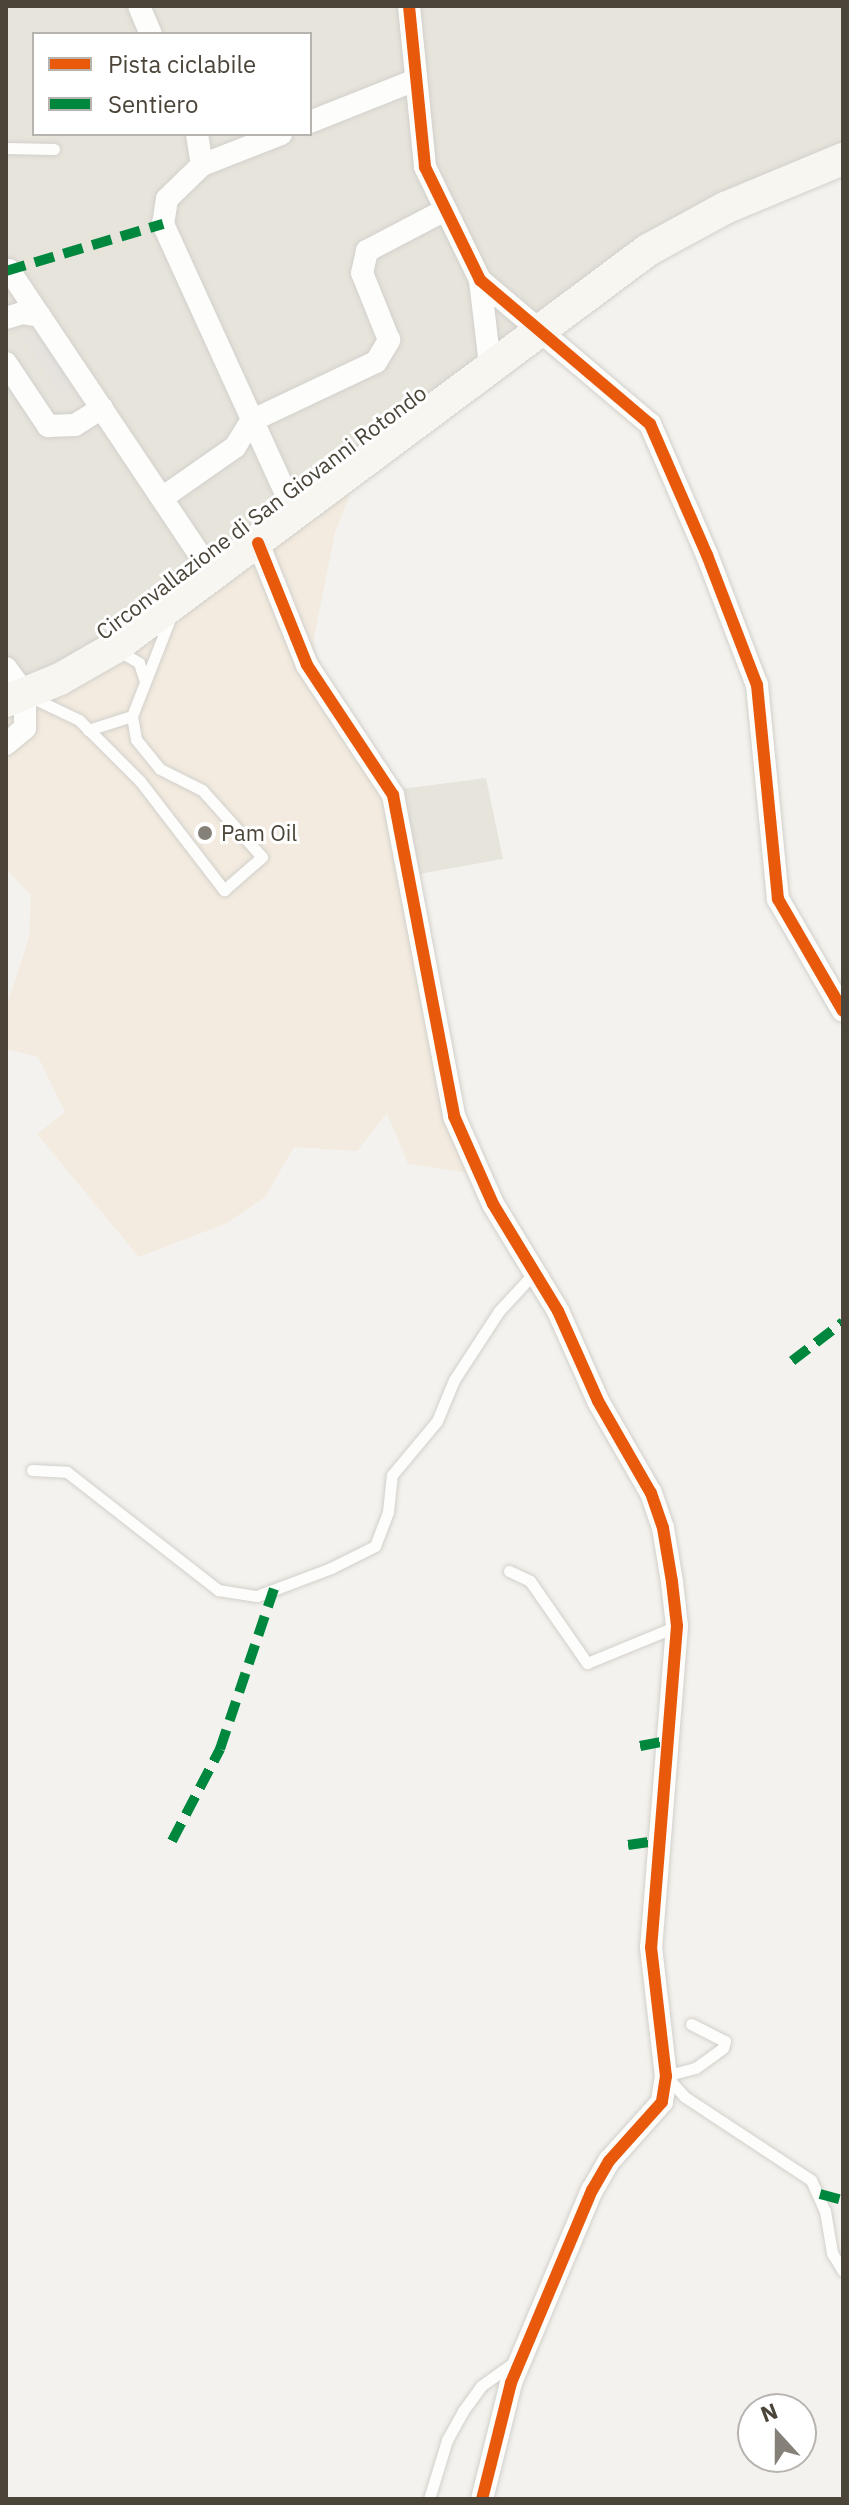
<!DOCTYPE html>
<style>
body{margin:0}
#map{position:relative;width:849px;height:2505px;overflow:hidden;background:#f4f2ee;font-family:"IBM Plex Sans",sans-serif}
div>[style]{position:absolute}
.residential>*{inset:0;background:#e7e4dc}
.commercial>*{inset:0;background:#f3ebdf}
.parking>*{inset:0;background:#e6e3df}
.roads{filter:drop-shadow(0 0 2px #d2d0cb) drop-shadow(0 0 2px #d2d0cb)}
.lane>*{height:11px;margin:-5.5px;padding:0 5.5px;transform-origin:5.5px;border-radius:5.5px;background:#fdfdfc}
.street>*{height:22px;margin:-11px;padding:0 11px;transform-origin:11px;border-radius:11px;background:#fdfdfc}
.secondary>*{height:32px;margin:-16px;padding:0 16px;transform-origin:16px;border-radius:16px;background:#f7f6f1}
.quiet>*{height:10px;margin-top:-5px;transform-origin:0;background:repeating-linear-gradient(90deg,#00873e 0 20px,transparent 0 30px)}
.cycleway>*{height:12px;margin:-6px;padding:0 6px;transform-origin:6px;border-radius:6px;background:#e8590c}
.dots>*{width:22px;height:22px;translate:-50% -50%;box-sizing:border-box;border:4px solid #fff;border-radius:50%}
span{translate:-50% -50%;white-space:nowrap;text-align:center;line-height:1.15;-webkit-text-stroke:6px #fff;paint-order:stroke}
.street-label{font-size:22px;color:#4b4439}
.poi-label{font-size:22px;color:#4b4439}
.left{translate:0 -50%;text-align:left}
.frame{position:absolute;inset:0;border:8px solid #4b4439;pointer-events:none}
.legend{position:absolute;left:32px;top:32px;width:280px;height:104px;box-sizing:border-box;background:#fff;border:2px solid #b7b4b0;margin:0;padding:10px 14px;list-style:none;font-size:24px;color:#4b4439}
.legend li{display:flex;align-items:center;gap:16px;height:40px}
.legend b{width:40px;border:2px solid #b7b4b0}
.north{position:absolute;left:737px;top:2393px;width:80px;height:80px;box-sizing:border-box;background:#fff;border:2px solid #b7b4b0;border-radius:50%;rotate:339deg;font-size:22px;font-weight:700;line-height:32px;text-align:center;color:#4b4439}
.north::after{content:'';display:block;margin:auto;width:28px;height:36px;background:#868178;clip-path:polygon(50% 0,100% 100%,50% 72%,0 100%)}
</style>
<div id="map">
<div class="residential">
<i style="clip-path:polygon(evenodd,6px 6px,843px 6px,843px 150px,781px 168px,99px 642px,6px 686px,6px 6px,34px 34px,310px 34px,310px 134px,34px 134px,34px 34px)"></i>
<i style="clip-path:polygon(486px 778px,503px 859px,419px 874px,401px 789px)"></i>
</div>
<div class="commercial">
<i style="clip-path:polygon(335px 466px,350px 496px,335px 532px,313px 643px,325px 680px,401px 789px,471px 1173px,408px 1164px,387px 1113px,357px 1151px,294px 1147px,265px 1197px,227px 1223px,139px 1257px,37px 1134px,65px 1112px,38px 1057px,6px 1049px,6px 1008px,29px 938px,31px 895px,6px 869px,6px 686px,99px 642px)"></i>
</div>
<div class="parking">
<i style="clip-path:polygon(47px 326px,84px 382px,60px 395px,24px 340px)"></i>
</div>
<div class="roads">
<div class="lane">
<i style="left:6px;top:148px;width:48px;rotate:1.2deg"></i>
<i style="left:116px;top:649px;width:27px;rotate:31deg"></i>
<i style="left:139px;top:663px;width:20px;rotate:72deg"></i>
<i style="left:31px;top:697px;width:53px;rotate:25.6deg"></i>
<i style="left:79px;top:720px;width:86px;rotate:45deg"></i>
<i style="left:140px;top:781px;width:138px;rotate:52.4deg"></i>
<i style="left:224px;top:890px;width:50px;rotate:-41deg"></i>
<i style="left:262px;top:857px;width:90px;rotate:-131.8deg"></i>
<i style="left:202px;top:790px;width:47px;rotate:-153.4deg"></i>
<i style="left:160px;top:769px;width:38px;rotate:-129deg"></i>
<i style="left:136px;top:739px;width:23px;rotate:-100deg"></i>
<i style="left:132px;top:716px;width:107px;rotate:-68.7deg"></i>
<i style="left:88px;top:730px;width:46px;rotate:-17.7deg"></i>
<i style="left:32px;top:1470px;width:35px;rotate:3deg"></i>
<i style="left:67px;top:1472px;width:192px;rotate:38deg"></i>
<i style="left:218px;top:1590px;width:39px;rotate:9deg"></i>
<i style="left:257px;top:1596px;width:79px;rotate:-20.7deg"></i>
<i style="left:331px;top:1568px;width:49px;rotate:-26.6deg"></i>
<i style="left:375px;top:1546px;width:36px;rotate:-69deg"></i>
<i style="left:388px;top:1512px;width:37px;rotate:-84deg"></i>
<i style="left:392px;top:1475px;width:70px;rotate:-50.2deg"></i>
<i style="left:437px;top:1421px;width:44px;rotate:-67.5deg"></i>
<i style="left:454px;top:1380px;width:82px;rotate:-56.9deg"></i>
<i style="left:499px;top:1311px;width:53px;rotate:-47.3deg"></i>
<i style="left:509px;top:1571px;width:23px;rotate:25deg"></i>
<i style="left:530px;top:1581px;width:100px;rotate:55.2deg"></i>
<i style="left:587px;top:1663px;width:97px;rotate:-22.3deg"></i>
<i style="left:691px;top:2024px;width:38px;rotate:27deg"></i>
<i style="left:725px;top:2041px;width:7px;rotate:106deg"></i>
<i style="left:723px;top:2048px;width:34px;rotate:144deg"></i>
<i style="left:695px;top:2068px;width:30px;rotate:165deg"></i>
<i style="left:666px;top:2076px;width:28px;rotate:48deg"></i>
<i style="left:685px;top:2097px;width:151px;rotate:33.4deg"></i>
<i style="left:811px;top:2180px;width:34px;rotate:66deg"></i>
<i style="left:825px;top:2211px;width:43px;rotate:80.5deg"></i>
<i style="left:832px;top:2253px;width:21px;rotate:59deg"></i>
<i style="left:429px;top:2499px;width:62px;rotate:-73deg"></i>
<i style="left:447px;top:2440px;width:33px;rotate:-61deg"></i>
<i style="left:463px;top:2411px;width:31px;rotate:-54deg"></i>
<i style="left:481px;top:2386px;width:43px;rotate:-35.5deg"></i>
</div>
<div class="street">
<i style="left:139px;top:6px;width:30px;rotate:67deg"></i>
<i style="left:409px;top:6px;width:162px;rotate:84.3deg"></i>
<i style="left:425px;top:167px;width:126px;rotate:64deg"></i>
<i style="left:480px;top:280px;width:223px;rotate:40.3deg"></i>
<i style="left:650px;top:424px;width:143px;rotate:66.5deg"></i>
<i style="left:707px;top:555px;width:139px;rotate:69deg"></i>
<i style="left:757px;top:685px;width:215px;rotate:84.4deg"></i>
<i style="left:778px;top:899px;width:129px;rotate:59.9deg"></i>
<i style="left:310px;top:122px;width:111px;rotate:-21.7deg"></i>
<i style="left:197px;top:134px;width:31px;rotate:81deg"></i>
<i style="left:202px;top:165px;width:49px;rotate:135.8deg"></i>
<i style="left:167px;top:199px;width:25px;rotate:99deg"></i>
<i style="left:163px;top:224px;width:319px;rotate:65.5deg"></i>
<i style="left:202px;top:165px;width:85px;rotate:-21.4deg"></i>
<i style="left:9px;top:270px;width:368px;rotate:56.2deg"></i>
<i style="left:480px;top:280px;width:86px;rotate:83.3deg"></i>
<i style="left:6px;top:318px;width:17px;rotate:-17deg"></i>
<i style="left:22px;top:313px;width:18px;rotate:9deg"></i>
<i style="left:6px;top:363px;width:76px;rotate:56.3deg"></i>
<i style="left:48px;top:426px;width:27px;rotate:-2deg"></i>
<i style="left:75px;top:425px;width:32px;rotate:-32deg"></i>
<i style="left:162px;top:498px;width:89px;rotate:-34.9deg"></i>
<i style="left:235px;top:447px;width:31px;rotate:-58deg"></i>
<i style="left:251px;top:421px;width:138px;rotate:-25.3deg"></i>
<i style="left:376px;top:362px;width:26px;rotate:-59deg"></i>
<i style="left:389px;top:340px;width:72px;rotate:-111.9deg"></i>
<i style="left:362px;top:273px;width:23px;rotate:-77deg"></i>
<i style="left:367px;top:251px;width:88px;rotate:-27.7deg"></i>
<i style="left:258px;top:543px;width:131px;rotate:68.1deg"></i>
<i style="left:307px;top:665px;width:156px;rotate:56.5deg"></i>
<i style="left:393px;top:795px;width:327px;rotate:79.2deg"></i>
<i style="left:454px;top:1116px;width:96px;rotate:66.1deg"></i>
<i style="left:493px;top:1204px;width:125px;rotate:58.7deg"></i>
<i style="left:558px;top:1311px;width:98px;rotate:66deg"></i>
<i style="left:598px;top:1401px;width:106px;rotate:60.1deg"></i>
<i style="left:651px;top:1493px;width:37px;rotate:71deg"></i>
<i style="left:663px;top:1528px;width:55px;rotate:80.5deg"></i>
<i style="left:672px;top:1582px;width:44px;rotate:83.5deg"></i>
<i style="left:677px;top:1626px;width:322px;rotate:94.6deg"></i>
<i style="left:651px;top:1947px;width:130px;rotate:83.4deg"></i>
<i style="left:666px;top:2076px;width:26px;rotate:99deg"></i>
<i style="left:662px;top:2102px;width:79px;rotate:131.9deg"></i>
<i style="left:609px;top:2161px;width:34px;rotate:120deg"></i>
<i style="left:592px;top:2190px;width:209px;rotate:112.8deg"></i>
<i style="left:511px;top:2383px;width:120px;rotate:104deg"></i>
<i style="left:6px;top:668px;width:32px;rotate:54deg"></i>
<i style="left:25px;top:694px;width:34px;rotate:90deg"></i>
<i style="left:25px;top:728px;width:25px;rotate:140deg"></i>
</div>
<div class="secondary">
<i style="left:6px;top:701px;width:58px;rotate:-22.2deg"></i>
<i style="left:60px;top:679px;width:62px;rotate:-29.9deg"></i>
<i style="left:114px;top:648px;width:666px;rotate:-36.7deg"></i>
<i style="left:648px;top:250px;width:88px;rotate:-28.6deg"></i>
<i style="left:725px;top:208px;width:128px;rotate:-22.6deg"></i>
</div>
</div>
<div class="quiet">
<i style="left:6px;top:271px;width:164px;rotate:-16.7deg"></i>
<i style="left:792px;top:1361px;width:64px;rotate:-37.4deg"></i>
<i style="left:640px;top:1746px;width:26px;rotate:-11deg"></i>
<i style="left:172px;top:1841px;width:104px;rotate:-62.4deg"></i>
<i style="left:220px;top:1749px;width:169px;rotate:-71.4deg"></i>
<i style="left:628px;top:1845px;width:30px;rotate:-8deg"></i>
<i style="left:820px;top:2194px;width:24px;rotate:15deg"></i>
</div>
<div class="cycleway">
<i style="left:409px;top:6px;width:162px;rotate:84.3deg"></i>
<i style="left:425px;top:167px;width:126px;rotate:64deg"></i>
<i style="left:480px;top:280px;width:223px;rotate:40.3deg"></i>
<i style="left:650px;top:424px;width:143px;rotate:66.5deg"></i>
<i style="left:707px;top:555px;width:139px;rotate:69deg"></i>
<i style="left:757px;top:685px;width:215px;rotate:84.4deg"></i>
<i style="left:778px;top:899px;width:129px;rotate:59.9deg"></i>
<i style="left:258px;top:543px;width:131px;rotate:68.1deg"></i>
<i style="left:307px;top:665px;width:156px;rotate:56.5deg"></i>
<i style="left:393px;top:795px;width:327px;rotate:79.2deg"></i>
<i style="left:454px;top:1116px;width:96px;rotate:66.1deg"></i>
<i style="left:493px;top:1204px;width:125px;rotate:58.7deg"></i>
<i style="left:558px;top:1311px;width:98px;rotate:66deg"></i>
<i style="left:598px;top:1401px;width:106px;rotate:60.1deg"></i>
<i style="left:651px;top:1493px;width:37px;rotate:71deg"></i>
<i style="left:663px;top:1528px;width:55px;rotate:80.5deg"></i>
<i style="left:672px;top:1582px;width:44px;rotate:83.5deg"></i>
<i style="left:677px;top:1626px;width:322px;rotate:94.6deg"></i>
<i style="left:651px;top:1947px;width:130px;rotate:83.4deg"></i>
<i style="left:666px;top:2076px;width:26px;rotate:99deg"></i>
<i style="left:662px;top:2102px;width:79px;rotate:131.9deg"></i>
<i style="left:609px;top:2161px;width:34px;rotate:120deg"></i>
<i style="left:592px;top:2190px;width:209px;rotate:112.8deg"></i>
<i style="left:511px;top:2383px;width:120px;rotate:104deg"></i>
</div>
<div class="dots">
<i style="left:205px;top:833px;background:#868178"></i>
</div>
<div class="street-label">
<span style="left:261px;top:512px;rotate:-37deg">Circonvallazione di San Giovanni Rotondo</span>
</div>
<div class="poi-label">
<span class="left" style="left:221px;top:833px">Pam Oil</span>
</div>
<div class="frame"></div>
<ul class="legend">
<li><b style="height:10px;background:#e8590c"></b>Pista ciclabile</li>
<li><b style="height:10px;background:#00873e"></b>Sentiero</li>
</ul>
<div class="north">N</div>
</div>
